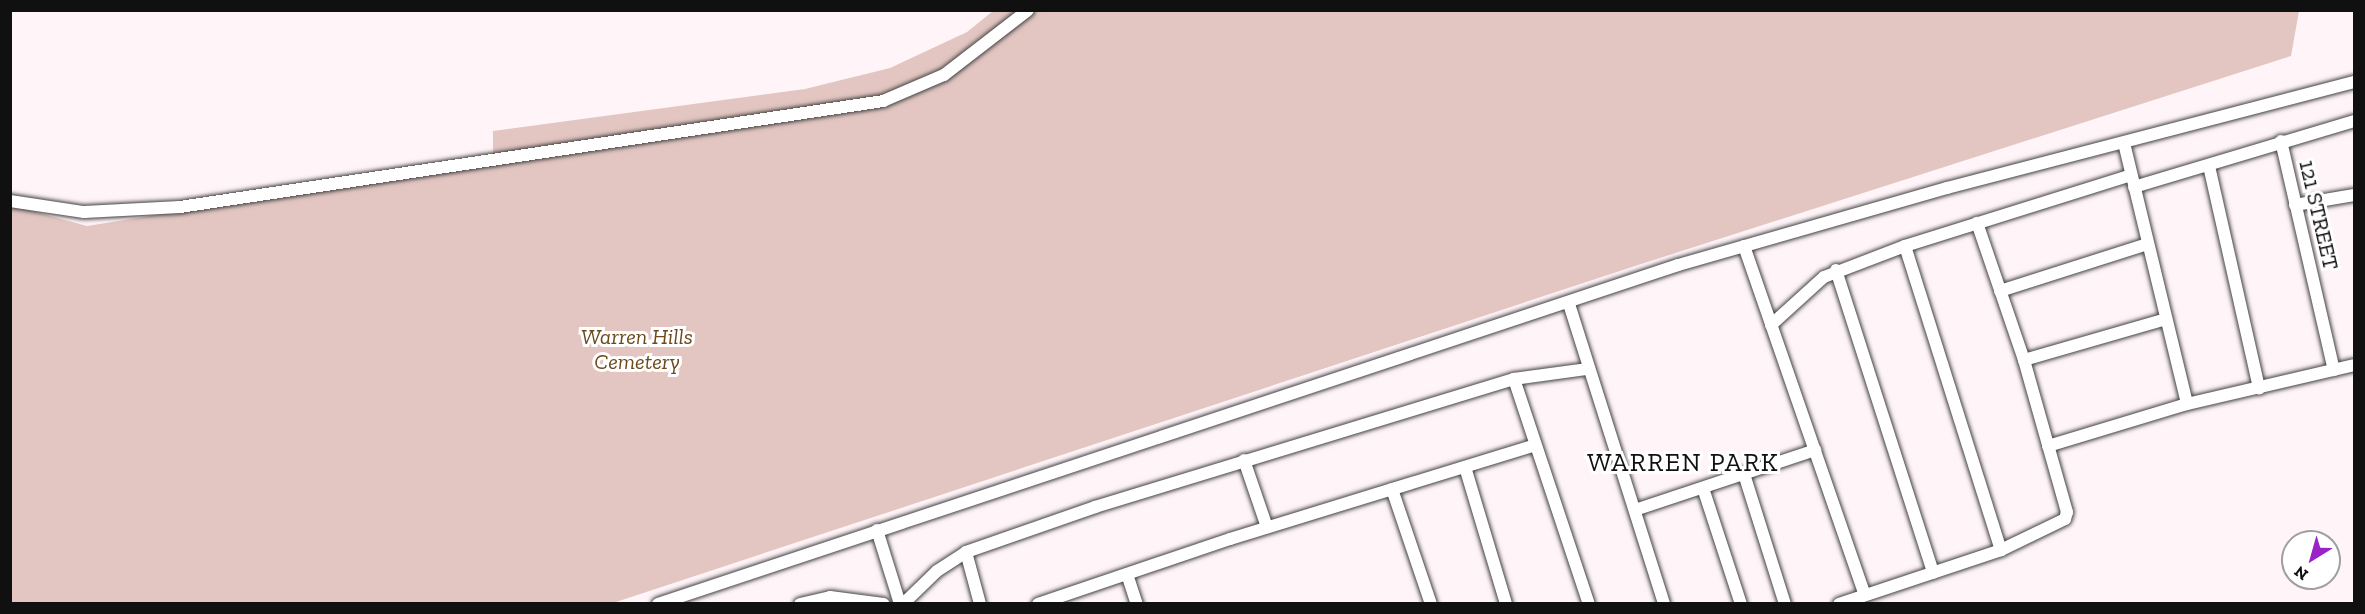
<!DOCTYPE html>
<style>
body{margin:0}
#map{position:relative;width:2365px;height:614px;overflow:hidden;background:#fff4f8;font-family:"Zilla Slab",serif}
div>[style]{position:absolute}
.cemetery>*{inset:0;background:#e3c6c2}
.roads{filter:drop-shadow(0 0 2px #434343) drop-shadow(0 0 2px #434343)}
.minor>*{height:12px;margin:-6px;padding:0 6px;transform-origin:6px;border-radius:6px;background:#fff}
span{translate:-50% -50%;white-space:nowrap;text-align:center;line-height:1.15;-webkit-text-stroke:6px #fff;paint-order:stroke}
.street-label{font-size:22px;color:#101010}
.park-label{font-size:22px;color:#6c4a1d;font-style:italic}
.quarter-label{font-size:26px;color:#101010;letter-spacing:1.5px}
.frame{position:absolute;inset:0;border:12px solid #101010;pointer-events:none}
.north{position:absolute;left:2281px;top:530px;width:60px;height:60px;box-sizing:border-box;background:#fff;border:2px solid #9f9f9f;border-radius:50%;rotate:217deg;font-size:16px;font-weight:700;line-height:24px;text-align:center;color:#101010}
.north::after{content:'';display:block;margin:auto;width:21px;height:27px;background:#9b22c7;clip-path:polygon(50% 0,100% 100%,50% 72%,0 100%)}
</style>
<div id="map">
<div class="cemetery">
<i style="clip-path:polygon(993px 11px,2299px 11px,2291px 56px,1641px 264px,613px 603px,11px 603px,10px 205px,87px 226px,493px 162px,493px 131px,805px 89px,890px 68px,967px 32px)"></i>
</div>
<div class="roads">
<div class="minor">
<i style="left:2281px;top:141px;width:235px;rotate:77deg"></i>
<i style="left:2124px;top:143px;width:268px;rotate:76.4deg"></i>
<i style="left:2209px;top:166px;width:228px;rotate:77.3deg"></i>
<i style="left:2134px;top:187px;width:230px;rotate:-16.7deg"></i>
<i style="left:10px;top:201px;width:75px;rotate:8.5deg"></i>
<i style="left:84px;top:212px;width:96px;rotate:-3deg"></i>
<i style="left:180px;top:207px;width:711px;rotate:-8.57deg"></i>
<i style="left:883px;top:101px;width:66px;rotate:-23.1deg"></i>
<i style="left:944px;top:75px;width:106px;rotate:-37.7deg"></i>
<i style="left:2295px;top:205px;width:60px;rotate:-9.6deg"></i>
<i style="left:1744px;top:246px;width:369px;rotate:70.9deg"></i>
<i style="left:1905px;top:246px;width:237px;rotate:-17.4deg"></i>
<i style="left:1836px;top:270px;width:318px;rotate:72.2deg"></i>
<i style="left:2000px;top:291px;width:154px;rotate:-17.7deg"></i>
<i style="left:1569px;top:304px;width:315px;rotate:72.4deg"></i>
<i style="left:1771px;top:325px;width:72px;rotate:-42.2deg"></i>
<i style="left:1824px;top:277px;width:87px;rotate:-20.9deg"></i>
<i style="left:1905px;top:246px;width:319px;rotate:72.5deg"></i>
<i style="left:2024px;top:360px;width:148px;rotate:-16.1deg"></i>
<i style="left:1514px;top:379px;width:237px;rotate:71.6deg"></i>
<i style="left:2048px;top:446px;width:145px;rotate:-16.8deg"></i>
<i style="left:2187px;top:404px;width:171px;rotate:-13.1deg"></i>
<i style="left:1244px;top:460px;width:71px;rotate:71.1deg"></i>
<i style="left:1465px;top:467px;width:143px;rotate:73.3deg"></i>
<i style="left:1744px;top:474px;width:136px;rotate:72.5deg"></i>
<i style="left:1703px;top:488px;width:122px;rotate:71.9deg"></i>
<i style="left:1392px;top:489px;width:121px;rotate:71.3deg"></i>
<i style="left:1635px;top:510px;width:190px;rotate:-18.4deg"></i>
<i style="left:877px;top:530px;width:77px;rotate:72.7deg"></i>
<i style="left:966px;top:552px;width:137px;rotate:-19.2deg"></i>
<i style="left:1095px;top:507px;width:438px;rotate:-17deg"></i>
<i style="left:1514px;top:379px;width:74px;rotate:-7.8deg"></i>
<i style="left:1127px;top:574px;width:32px;rotate:72deg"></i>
<i style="left:658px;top:604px;width:1075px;rotate:-18.38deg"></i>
<i style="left:1678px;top:265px;width:280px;rotate:-16deg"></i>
<i style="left:1947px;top:188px;width:421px;rotate:-14.6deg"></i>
<i style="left:800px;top:604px;width:31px;rotate:-13deg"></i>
<i style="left:830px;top:597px;width:54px;rotate:7.4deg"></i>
<i style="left:903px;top:604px;width:47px;rotate:-44.1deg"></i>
<i style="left:937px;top:571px;width:35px;rotate:-33deg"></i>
<i style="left:966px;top:552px;width:54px;rotate:74.9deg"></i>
<i style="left:1038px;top:604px;width:203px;rotate:-18.7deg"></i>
<i style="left:1230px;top:539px;width:319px;rotate:-17.1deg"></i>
<i style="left:1839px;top:604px;width:171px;rotate:-18.4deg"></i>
<i style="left:2001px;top:550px;width:71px;rotate:-25.8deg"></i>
<i style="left:2065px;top:519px;width:7px;rotate:-74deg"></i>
<i style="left:2067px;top:512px;width:158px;rotate:-105.8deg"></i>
<i style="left:2024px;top:360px;width:145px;rotate:-108.9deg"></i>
</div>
</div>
<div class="street-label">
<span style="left:2319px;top:215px;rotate:77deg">121 STREET</span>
</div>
<div class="park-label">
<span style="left:637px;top:349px">Warren Hills<br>Cemetery</span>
</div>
<div class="quarter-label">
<span style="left:1683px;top:463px">WARREN PARK</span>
</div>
<div class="frame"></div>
<div class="north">N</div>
</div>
